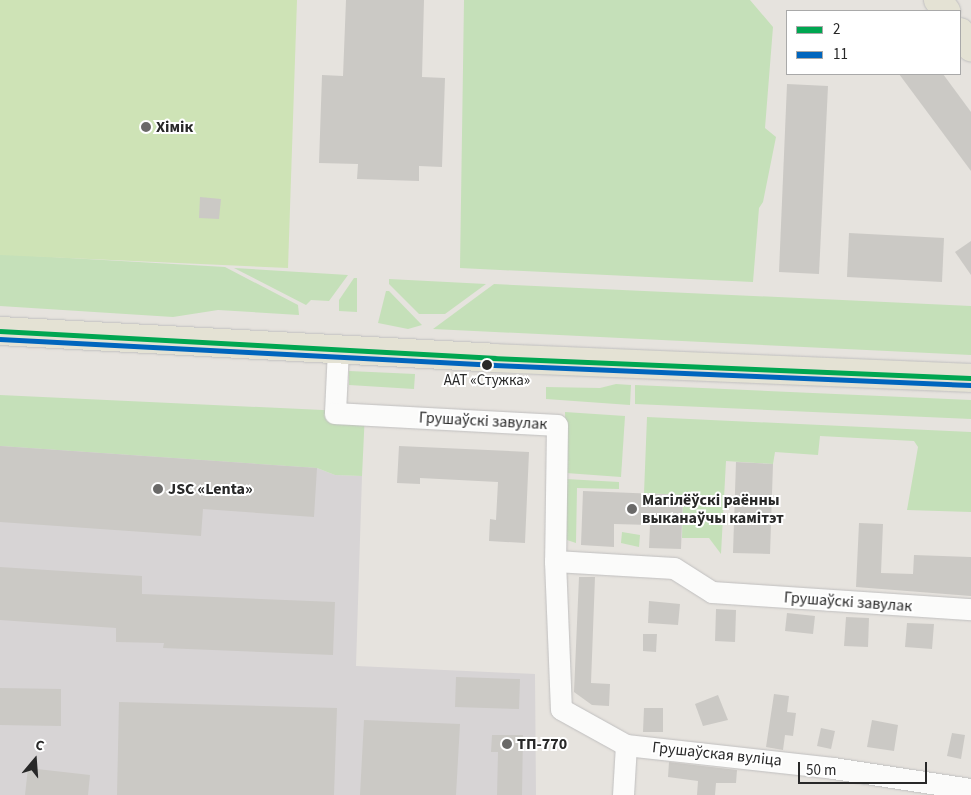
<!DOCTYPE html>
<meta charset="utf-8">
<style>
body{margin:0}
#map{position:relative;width:971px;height:795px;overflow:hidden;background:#e6e3de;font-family:"Source Sans 3",sans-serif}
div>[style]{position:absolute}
.industrial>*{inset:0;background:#d7d4d5}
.green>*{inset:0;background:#c5e0b9}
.pitch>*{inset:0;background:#cee3b6}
.building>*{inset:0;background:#cbc9c5}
.roads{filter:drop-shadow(0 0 1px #c0bfbf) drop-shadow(0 0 1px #c0bfbf)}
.minor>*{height:21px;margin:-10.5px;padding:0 10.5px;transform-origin:10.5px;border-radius:10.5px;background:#fbfbfa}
.major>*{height:28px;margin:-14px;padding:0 14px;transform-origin:14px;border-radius:14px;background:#e4e2d4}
.bus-1>*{height:5px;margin:-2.5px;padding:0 2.5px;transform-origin:2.5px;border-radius:2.5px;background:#00a651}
.bus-2>*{height:5px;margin:-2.5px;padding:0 2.5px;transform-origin:2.5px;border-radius:2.5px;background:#0065bd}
.dots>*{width:14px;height:14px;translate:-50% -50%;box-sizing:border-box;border:2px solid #fff;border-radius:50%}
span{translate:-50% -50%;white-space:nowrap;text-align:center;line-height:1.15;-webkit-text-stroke:4px #fff;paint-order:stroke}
.bus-label{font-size:15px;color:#282828}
.poi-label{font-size:16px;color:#282828;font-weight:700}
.left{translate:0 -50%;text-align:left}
.street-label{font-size:16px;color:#282828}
.legend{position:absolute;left:786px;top:10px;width:175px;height:65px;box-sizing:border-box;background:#fff;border:1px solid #a9a9a9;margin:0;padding:6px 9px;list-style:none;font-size:15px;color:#282828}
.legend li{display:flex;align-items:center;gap:10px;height:25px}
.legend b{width:25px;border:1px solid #a9a9a9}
.north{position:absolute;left:10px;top:735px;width:50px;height:50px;-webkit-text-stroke:4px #fff;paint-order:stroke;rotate:18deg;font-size:14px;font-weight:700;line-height:20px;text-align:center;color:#282828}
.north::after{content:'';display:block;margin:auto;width:18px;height:22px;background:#282828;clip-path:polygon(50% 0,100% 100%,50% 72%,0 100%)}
.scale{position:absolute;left:798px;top:762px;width:129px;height:22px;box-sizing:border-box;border:2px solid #282828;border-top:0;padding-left:6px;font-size:15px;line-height:18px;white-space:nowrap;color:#282828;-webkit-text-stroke:4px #fff;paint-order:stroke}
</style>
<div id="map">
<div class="industrial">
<i style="clip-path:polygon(0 446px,317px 468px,335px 475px,362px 476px,356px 666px,535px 674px,536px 795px,0 795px)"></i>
</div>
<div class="green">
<i style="clip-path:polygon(464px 0,750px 0,773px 27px,765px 128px,776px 137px,763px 202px,759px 208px,753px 282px,460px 268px)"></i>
<i style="clip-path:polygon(0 254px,225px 267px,298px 305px,299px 315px,218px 310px,173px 317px,0 306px)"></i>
<i style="clip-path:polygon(234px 268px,348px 275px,329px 301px,311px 300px,306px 305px)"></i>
<i style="clip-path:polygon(354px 278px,357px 278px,357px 312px,339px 311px,339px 300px)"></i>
<i style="clip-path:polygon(389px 279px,486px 284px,445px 314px,419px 314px,389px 284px)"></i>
<i style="clip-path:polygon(494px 284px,971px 306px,971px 355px,433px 329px)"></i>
<i style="clip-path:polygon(386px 291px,389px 291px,422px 325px,408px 329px,378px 323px)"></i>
<i style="clip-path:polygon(349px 371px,415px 374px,414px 389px,349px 385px)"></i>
<i style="clip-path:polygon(616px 384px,631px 385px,630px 405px,546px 399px,546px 387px,600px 388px)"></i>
<i style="clip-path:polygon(635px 385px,971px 400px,971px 419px,635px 404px)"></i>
<i style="clip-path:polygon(0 395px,365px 412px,362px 476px,335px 475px,317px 468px,0 446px)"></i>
<i style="clip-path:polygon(565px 412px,625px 416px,621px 477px,566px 473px)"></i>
<i style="clip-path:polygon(647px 417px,971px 432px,971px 512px,907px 510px,918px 447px,914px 441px,820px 436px,818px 455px,775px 452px,773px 464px,726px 461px,721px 554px,709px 538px,682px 538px,683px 495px,644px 493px)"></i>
<i style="clip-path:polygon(566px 479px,619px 482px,619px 489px,577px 488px,576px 543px,567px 540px,564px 535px)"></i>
<i style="clip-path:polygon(622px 532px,640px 535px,639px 547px,621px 543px)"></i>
</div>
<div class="pitch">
<i style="clip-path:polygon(0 0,297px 0,288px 268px,0 255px)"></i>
</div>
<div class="building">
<i style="clip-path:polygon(346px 0,424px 0,422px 77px,445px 78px,442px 167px,419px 166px,419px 181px,357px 179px,358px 164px,319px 163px,322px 75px,343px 76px)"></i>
<i style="clip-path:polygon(899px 74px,943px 74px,971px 112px,971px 171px)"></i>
<i style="clip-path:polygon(787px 84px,828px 86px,819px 274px,779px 272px)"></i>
<i style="clip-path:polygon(200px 197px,221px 199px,219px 219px,199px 218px)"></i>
<i style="clip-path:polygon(849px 233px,944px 238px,942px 282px,847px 277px)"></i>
<i style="clip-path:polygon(971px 241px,971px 275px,955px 252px)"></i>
<i style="clip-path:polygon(0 446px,317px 468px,314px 517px,203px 509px,201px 536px,0 522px)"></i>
<i style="clip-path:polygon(399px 446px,529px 452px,525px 543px,489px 541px,490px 519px,496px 520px,498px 482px,420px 478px,420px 484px,397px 483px)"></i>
<i style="clip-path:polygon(736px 462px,773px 464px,770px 554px,733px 553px)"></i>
<i style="clip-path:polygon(583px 491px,683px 495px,681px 549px,649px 548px,650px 525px,614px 524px,614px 547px,581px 545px)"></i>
<i style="clip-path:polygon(859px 523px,883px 524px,881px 573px,913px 574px,914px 555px,971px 557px,971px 596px,856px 587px)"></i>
<i style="clip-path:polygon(0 567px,142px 576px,142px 594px,335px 602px,333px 655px,163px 648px,164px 643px,116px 642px,116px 628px,0 620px)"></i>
<i style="clip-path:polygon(579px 577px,595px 577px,591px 683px,610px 684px,609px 706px,592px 705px,574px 692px)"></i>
<i style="clip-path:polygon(649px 601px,680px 604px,678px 625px,648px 623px)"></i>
<i style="clip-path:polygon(716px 609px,736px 610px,735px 642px,715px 641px)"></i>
<i style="clip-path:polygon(787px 613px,815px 616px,813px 634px,785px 631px)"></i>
<i style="clip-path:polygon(846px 617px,869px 618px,868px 647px,844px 646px)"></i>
<i style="clip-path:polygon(907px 623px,934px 624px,932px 649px,905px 647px)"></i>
<i style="clip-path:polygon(643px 634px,657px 634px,656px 652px,643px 651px)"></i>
<i style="clip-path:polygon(456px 677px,520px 679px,519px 709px,455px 707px)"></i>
<i style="clip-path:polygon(0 688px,61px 689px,61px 726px,0 725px)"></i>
<i style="clip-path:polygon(774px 694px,789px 696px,787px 712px,796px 713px,793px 736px,785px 735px,783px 750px,766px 747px)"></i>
<i style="clip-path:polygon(718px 695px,728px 720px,703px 726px,695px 704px)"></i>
<i style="clip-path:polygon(119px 702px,337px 708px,334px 795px,117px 795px)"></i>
<i style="clip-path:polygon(644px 708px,663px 708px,663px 732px,643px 732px)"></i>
<i style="clip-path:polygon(364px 720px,460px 724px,456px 795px,360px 795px)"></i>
<i style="clip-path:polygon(872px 720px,898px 725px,894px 751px,867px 747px)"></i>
<i style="clip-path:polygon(821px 728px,835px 731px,831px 749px,817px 746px)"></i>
<i style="clip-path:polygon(952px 733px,965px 735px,961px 759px,947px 756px)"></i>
<i style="clip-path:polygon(492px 735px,523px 735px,522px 795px,497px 795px,498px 752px,491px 752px)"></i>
<i style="clip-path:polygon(669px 762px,737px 770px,736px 783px,716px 783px,715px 795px,697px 795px,698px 781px,668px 777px)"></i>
<i style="clip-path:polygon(28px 768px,90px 775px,88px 795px,25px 795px)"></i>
</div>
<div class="roads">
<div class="minor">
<i style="left:338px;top:349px;width:64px;rotate:92.7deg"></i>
<i style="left:335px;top:413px;width:222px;rotate:3.1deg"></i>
<i style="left:557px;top:425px;width:136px;rotate:90.8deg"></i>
<i style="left:555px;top:561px;width:148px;rotate:87.7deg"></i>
<i style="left:561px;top:709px;width:74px;rotate:29deg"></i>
<i style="left:626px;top:745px;width:208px;rotate:6.3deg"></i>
<i style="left:833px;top:768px;width:140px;rotate:8.7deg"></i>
<i style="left:555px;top:561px;width:119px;rotate:3.4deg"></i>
<i style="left:674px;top:568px;width:45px;rotate:32.3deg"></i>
<i style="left:712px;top:592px;width:260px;rotate:3.8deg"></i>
<i style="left:623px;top:795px;width:50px;rotate:-86.6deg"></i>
</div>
<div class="major">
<i style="left:938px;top:0;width:14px;rotate:54deg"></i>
<i style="left:960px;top:32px;width:19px;rotate:54deg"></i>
<i style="left:0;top:331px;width:495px;rotate:3.1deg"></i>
<i style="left:494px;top:358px;width:477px;rotate:2.4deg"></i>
</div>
</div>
<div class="bus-1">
<i style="left:0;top:331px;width:495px;rotate:3.1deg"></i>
<i style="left:494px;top:358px;width:477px;rotate:2.4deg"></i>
</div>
<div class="bus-2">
<i style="left:0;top:339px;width:495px;rotate:3deg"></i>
<i style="left:494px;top:365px;width:477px;rotate:2.4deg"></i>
</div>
<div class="dots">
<i style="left:146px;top:127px;background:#6a6968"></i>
<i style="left:487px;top:365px;background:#282828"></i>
<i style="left:158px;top:489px;background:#6a6968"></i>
<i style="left:632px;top:509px;background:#6a6968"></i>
<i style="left:507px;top:744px;background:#6a6968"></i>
</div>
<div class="bus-label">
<span style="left:487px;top:381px">ААТ «Стужка»</span>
</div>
<div class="poi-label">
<span class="left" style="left:156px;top:127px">Хімік</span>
<span class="left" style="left:168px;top:489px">JSC «Lenta»</span>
<span class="left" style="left:642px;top:509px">Магілёўскі раённы<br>выканаўчы камітэт</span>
<span class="left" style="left:517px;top:744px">ТП-770</span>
</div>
<div class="street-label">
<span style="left:483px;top:421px;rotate:3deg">Грушаўскі завулак</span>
<span style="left:848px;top:602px;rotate:4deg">Грушаўскі завулак</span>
<span style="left:717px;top:754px;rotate:6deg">Грушаўская вуліца</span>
</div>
<ul class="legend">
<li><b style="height:6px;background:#00a651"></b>2</li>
<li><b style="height:6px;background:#0065bd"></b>11</li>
</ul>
<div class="north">С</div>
<div class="scale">50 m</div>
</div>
